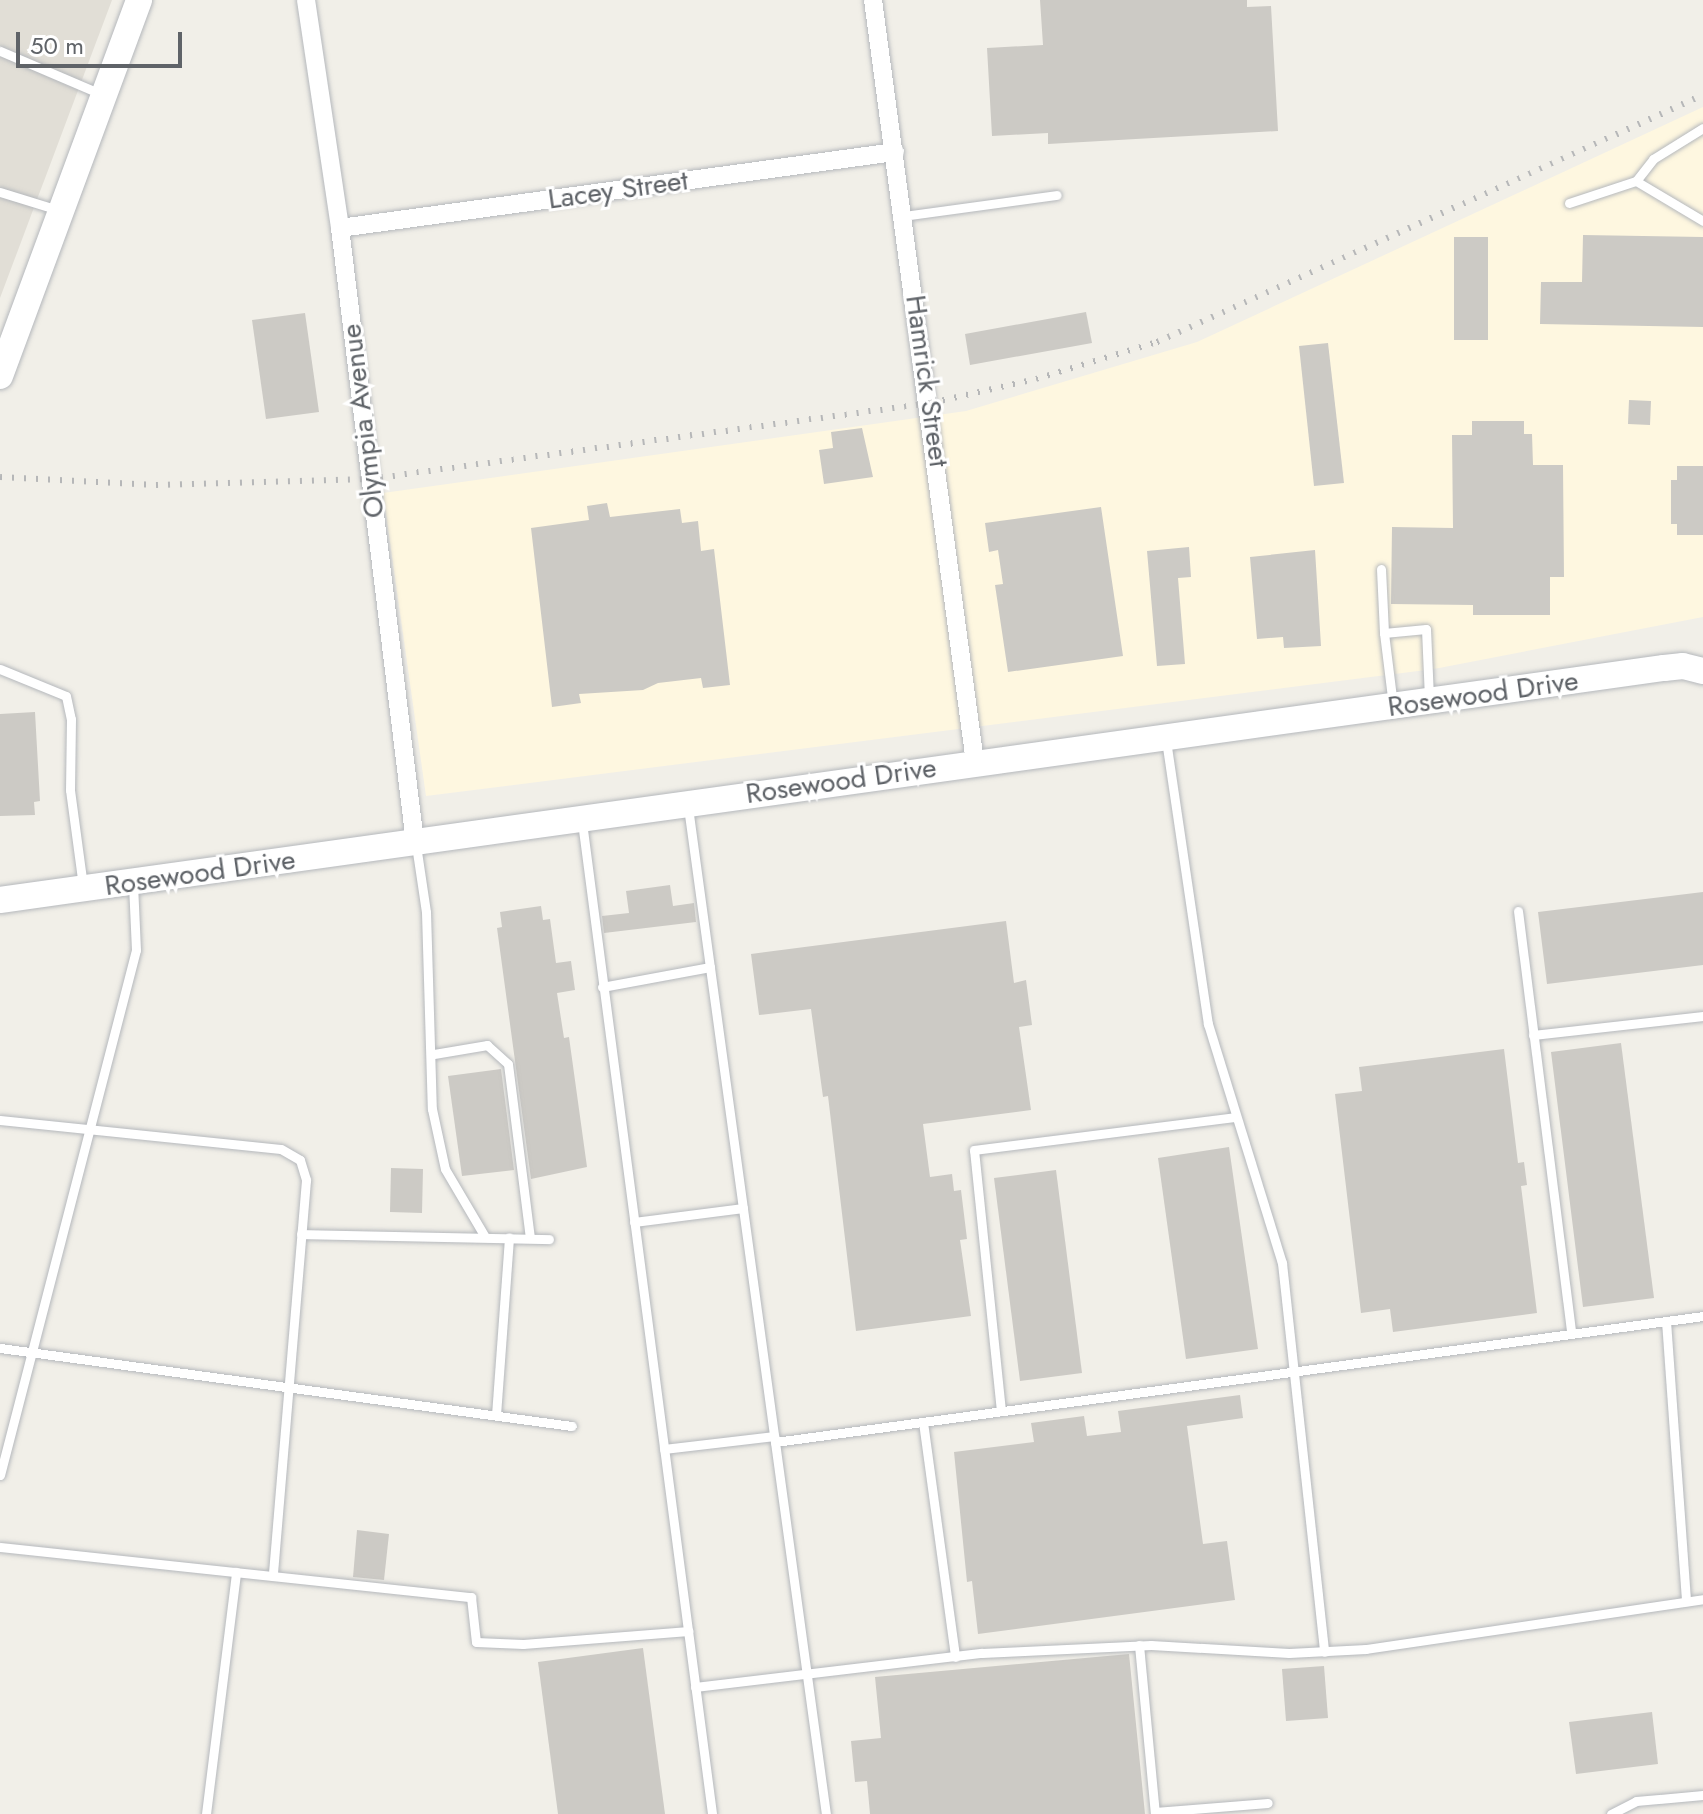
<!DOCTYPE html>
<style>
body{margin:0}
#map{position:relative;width:1703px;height:1814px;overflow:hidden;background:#f1efe8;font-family:Jost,sans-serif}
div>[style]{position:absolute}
.commercial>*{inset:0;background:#fef7e0}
.education>*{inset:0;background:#e1ded6}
.building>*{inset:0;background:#cccac5}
.roads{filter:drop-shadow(0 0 2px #b5b8bc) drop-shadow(0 0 2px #b5b8bc)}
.service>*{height:9px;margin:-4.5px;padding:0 4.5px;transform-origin:4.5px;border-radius:4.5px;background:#fff}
.minor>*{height:18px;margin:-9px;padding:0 9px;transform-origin:9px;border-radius:9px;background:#fff}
.secondary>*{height:26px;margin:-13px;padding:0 13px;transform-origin:13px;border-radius:13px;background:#fff}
.rail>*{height:6px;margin-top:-3px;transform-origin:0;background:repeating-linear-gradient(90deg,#b6b7b8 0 2px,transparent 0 12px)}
span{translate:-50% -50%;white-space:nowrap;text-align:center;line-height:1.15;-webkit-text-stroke:6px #fff;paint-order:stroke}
.street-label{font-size:28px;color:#5f6368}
.scale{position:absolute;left:16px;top:32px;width:166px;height:36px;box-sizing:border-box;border:4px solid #5f6368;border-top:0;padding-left:10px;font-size:24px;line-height:28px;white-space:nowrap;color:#5f6368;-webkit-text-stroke:6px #fff;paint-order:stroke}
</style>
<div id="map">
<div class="commercial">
<i style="clip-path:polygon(1703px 107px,1703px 617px,1434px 669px,426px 796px,383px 493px,966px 411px,1197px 342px)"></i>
</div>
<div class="education">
<i style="clip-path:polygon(0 0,112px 0,0 298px)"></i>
</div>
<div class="building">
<i style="clip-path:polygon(1040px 0,1247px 0,1247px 7px,1271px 6px,1278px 131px,1048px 144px,1048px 133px,992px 136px,987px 48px,1043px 45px)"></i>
<i style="clip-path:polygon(1583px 235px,1703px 237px,1703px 327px,1540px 324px,1541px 282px,1582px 282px)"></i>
<i style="clip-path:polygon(1454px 237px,1488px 237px,1488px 340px,1454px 340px)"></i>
<i style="clip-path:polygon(1086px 312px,1092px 343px,970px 365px,965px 334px)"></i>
<i style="clip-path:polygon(305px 313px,319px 412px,266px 419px,252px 320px)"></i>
<i style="clip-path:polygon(1328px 343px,1344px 483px,1314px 486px,1299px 346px)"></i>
<i style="clip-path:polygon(1629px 400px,1651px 401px,1650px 425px,1628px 424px)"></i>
<i style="clip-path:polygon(1472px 421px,1524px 421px,1524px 434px,1532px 434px,1533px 465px,1563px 465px,1564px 577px,1550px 577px,1550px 615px,1473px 615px,1473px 605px,1391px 604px,1392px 527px,1453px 528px,1452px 435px,1472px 435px)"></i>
<i style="clip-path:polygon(862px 428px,873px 477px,824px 484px,819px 450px,833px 448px,831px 432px)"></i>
<i style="clip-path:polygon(1677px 466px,1703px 466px,1703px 535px,1677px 535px,1677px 524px,1671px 524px,1671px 480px,1677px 480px)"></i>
<i style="clip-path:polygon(607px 503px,610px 517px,680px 509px,682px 523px,698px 521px,701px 551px,714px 549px,730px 685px,703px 688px,701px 678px,658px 683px,643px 690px,579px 694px,581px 703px,552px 707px,531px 528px,589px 520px,587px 506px)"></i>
<i style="clip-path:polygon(1101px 507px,1123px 656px,1008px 672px,995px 585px,1003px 584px,998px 550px,989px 552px,985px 523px)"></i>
<i style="clip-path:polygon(1189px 547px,1191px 577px,1178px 578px,1185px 664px,1157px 666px,1147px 551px)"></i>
<i style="clip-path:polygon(1315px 550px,1321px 646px,1284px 648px,1283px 637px,1257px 639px,1250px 557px)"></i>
<i style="clip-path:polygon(35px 712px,40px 801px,34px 802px,35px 815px,0 816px,0 714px)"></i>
<i style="clip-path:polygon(670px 885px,673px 906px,694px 903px,696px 922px,604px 933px,602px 916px,629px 913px,626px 891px)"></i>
<i style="clip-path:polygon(1703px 892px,1703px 965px,1547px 984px,1538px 912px)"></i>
<i style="clip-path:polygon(541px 906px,543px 920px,550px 919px,556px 963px,571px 961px,575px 990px,557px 993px,564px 1038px,569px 1037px,587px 1167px,531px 1179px,497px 928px,502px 927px,500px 912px)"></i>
<i style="clip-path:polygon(1006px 921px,1014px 983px,1026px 980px,1032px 1025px,1019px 1027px,1031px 1110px,923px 1124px,930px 1177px,952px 1174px,954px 1191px,961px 1190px,967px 1239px,960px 1240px,971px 1316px,856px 1331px,828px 1096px,823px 1097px,811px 1009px,759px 1015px,751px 954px)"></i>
<i style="clip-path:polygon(1621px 1043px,1654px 1298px,1583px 1307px,1551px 1052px)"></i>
<i style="clip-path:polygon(1504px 1049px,1518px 1163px,1524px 1162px,1527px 1185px,1521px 1186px,1537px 1313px,1393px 1332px,1390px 1309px,1361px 1313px,1335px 1094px,1362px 1091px,1359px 1067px)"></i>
<i style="clip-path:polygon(501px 1069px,514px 1170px,462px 1176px,448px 1076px)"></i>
<i style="clip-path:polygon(1229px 1147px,1258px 1349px,1186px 1359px,1158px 1158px)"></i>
<i style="clip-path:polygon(391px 1168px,423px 1169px,422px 1213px,390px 1212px)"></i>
<i style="clip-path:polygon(1056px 1170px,1082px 1373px,1020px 1381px,994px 1178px)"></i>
<i style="clip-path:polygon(1240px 1395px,1243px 1418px,1187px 1426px,1203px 1544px,1227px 1541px,1235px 1600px,978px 1634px,972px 1581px,967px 1582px,954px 1452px,1034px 1442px,1031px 1423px,1084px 1416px,1087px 1436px,1121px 1432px,1118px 1411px)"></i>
<i style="clip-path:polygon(357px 1530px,389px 1534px,384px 1580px,353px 1577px)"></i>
<i style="clip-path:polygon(643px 1648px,665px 1814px,558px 1814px,538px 1662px)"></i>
<i style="clip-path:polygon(1129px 1654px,1145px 1814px,870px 1814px,867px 1781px,855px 1782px,851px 1741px,881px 1738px,875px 1677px)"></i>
<i style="clip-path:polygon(1324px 1666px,1328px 1718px,1286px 1721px,1282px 1669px)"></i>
<i style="clip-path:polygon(1652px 1712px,1658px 1764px,1576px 1774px,1569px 1722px)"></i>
</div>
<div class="roads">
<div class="service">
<i style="left:0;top:51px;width:110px;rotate:23.1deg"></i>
<i style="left:1636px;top:181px;width:78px;rotate:30.8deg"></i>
<i style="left:0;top:192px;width:61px;rotate:17.2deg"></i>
<i style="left:1569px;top:203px;width:71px;rotate:-18.2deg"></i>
<i style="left:1636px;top:181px;width:28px;rotate:-52deg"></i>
<i style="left:1653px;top:159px;width:59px;rotate:-31.8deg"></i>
<i style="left:903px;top:216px;width:155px;rotate:-7.8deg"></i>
<i style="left:1381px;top:569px;width:64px;rotate:87.3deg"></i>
<i style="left:1384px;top:633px;width:42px;rotate:-5.4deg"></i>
<i style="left:1426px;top:629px;width:69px;rotate:87.5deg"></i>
<i style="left:1384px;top:633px;width:73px;rotate:82.9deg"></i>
<i style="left:0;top:669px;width:71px;rotate:22.2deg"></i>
<i style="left:66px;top:696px;width:24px;rotate:78deg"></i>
<i style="left:71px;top:719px;width:71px;rotate:90.8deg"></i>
<i style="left:70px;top:790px;width:97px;rotate:82.3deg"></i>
<i style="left:1166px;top:740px;width:287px;rotate:81.6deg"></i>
<i style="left:1208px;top:1024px;width:250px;rotate:72.8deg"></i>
<i style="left:1282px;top:1263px;width:391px;rotate:83.8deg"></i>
<i style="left:688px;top:807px;width:1016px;rotate:82.2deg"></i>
<i style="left:582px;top:822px;width:1000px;rotate:82.53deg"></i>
<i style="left:416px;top:845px;width:68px;rotate:81.5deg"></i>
<i style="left:426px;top:912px;width:197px;rotate:88.3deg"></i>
<i style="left:432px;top:1109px;width:61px;rotate:77.8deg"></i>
<i style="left:445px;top:1169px;width:79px;rotate:59.5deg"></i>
<i style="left:1518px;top:911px;width:425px;rotate:82.8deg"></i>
<i style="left:602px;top:987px;width:110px;rotate:-10.5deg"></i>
<i style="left:1533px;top:1035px;width:171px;rotate:-6.4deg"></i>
<i style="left:434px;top:1054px;width:54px;rotate:-9.6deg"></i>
<i style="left:487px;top:1045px;width:28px;rotate:42deg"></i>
<i style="left:508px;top:1064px;width:175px;rotate:82.8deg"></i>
<i style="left:0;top:1120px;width:282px;rotate:5.9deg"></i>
<i style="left:281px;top:1149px;width:22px;rotate:30deg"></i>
<i style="left:300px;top:1160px;width:21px;rotate:73deg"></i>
<i style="left:306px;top:1180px;width:397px;rotate:94.8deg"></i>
<i style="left:634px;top:1222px;width:110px;rotate:-7.3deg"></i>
<i style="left:301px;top:1234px;width:248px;rotate:1.2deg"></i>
<i style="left:1666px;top:1321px;width:281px;rotate:85.9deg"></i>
<i style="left:0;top:1348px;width:577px;rotate:7.77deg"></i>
<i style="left:1001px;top:1411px;width:262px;rotate:-95.9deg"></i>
<i style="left:974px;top:1150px;width:262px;rotate:-7.2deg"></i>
<i style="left:496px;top:1415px;width:178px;rotate:-85.8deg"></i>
<i style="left:923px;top:1422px;width:237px;rotate:82.2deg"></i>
<i style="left:775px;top:1442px;width:937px;rotate:-7.73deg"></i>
<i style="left:664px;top:1449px;width:111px;rotate:-6.7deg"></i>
<i style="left:0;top:1475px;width:542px;rotate:-75.48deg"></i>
<i style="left:136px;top:950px;width:65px;rotate:-92.6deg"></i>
<i style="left:0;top:1547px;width:474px;rotate:6.1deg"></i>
<i style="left:471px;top:1597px;width:45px;rotate:83.7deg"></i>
<i style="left:476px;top:1642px;width:47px;rotate:2.4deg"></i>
<i style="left:523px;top:1644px;width:166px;rotate:-4.5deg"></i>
<i style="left:1139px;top:1645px;width:170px;rotate:84.6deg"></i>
<i style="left:695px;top:1687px;width:289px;rotate:-6.8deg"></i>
<i style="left:982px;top:1653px;width:169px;rotate:-2.7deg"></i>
<i style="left:1151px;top:1645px;width:138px;rotate:3.3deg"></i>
<i style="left:1289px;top:1653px;width:77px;rotate:-3deg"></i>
<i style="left:1366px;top:1649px;width:341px;rotate:-8.4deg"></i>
<i style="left:1155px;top:1812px;width:113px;rotate:-4.6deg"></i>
<i style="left:206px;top:1814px;width:244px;rotate:-82.9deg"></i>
<i style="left:1611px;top:1814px;width:28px;rotate:-27deg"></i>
<i style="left:1636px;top:1801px;width:67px;rotate:-5.1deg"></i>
</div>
<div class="minor">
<i style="left:306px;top:0;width:231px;rotate:81.5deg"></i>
<i style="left:340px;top:228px;width:619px;rotate:83.04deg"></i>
<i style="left:873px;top:0;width:769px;rotate:82.38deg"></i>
<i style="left:340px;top:228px;width:560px;rotate:-7.8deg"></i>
</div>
<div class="secondary">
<i style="left:0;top:376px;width:401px;rotate:-69.7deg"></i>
<i style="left:0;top:900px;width:1680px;rotate:-7.94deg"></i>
<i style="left:1664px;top:668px;width:19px;rotate:-6deg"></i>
<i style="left:1683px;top:666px;width:21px;rotate:14deg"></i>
</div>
</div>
<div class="rail">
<i style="left:0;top:477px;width:156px;rotate:2.9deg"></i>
<i style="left:156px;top:485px;width:213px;rotate:-1.6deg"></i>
<i style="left:369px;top:479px;width:567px;rotate:-7.7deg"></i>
<i style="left:931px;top:403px;width:108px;rotate:-12.9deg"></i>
<i style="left:1036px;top:379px;width:127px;rotate:-17deg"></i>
<i style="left:1157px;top:342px;width:599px;rotate:-24.34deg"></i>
</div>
<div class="street-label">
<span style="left:618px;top:190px;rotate:-8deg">Lacey Street</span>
<span style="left:927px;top:381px;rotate:82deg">Hamrick Street</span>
<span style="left:363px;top:421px;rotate:-97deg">Olympia Avenue</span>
<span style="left:1483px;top:694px;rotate:-8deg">Rosewood Drive</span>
<span style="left:841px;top:781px;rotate:-8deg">Rosewood Drive</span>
<span style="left:200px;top:873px;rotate:-8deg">Rosewood Drive</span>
</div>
<div class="scale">50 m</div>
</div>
